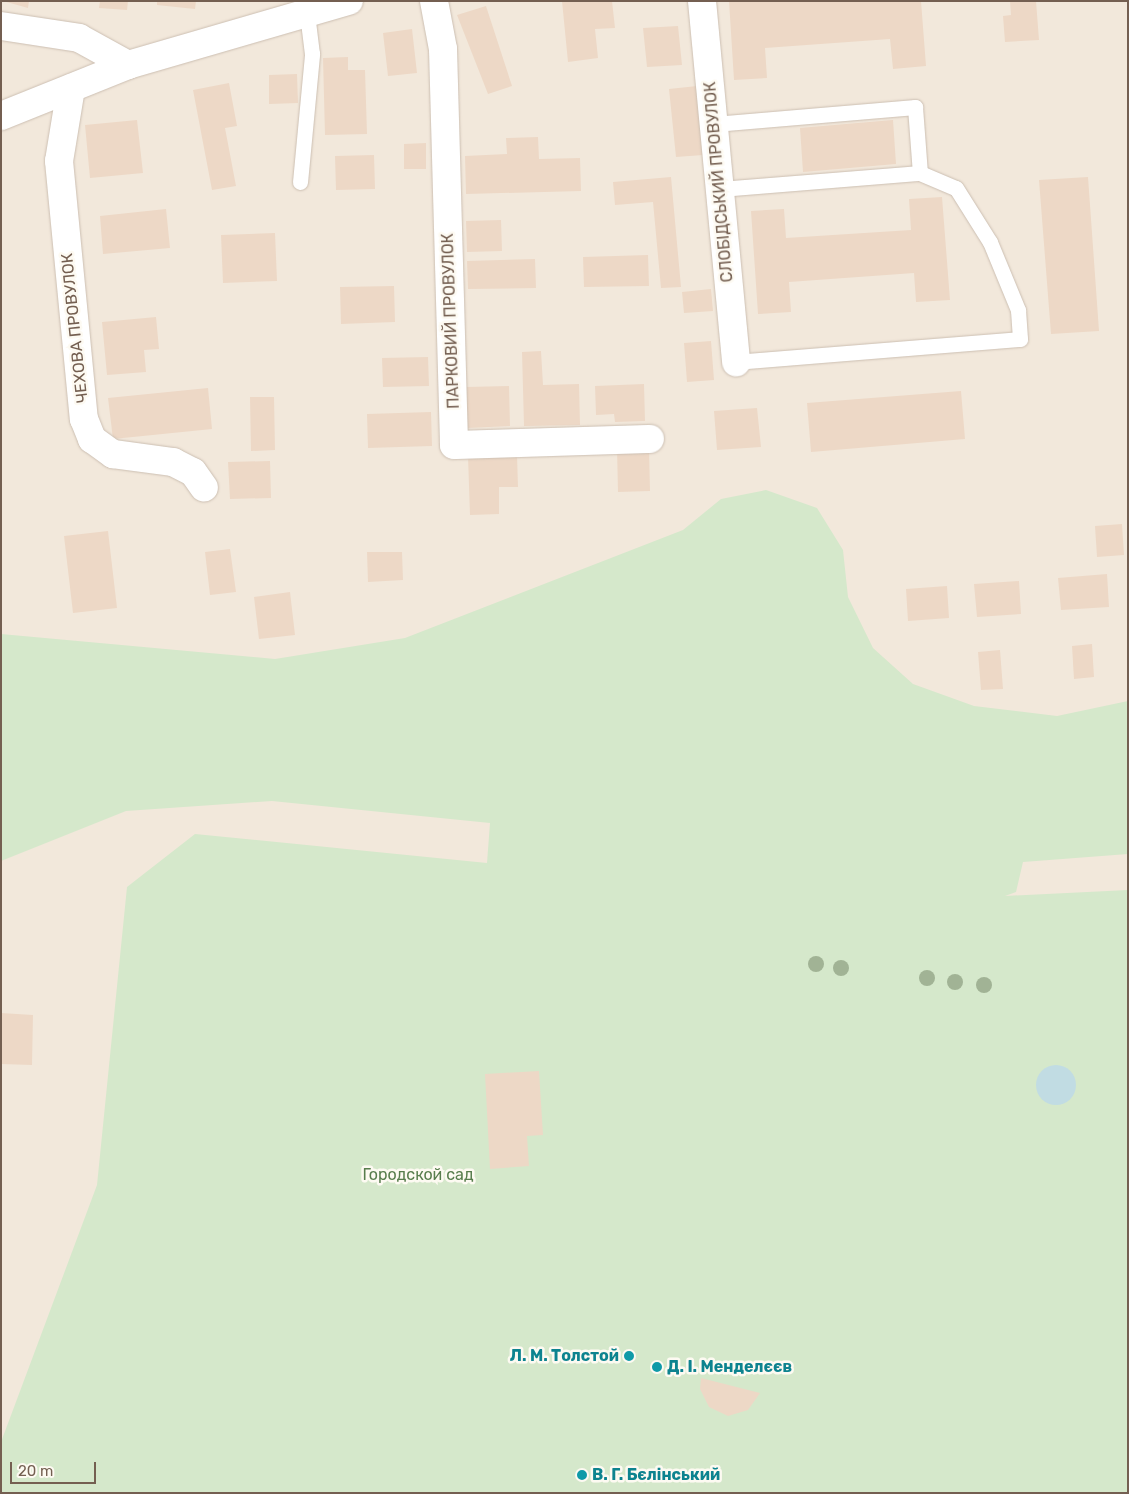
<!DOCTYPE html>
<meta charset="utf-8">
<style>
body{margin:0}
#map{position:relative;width:1129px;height:1494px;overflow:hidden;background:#fbf6ec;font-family:Rubik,sans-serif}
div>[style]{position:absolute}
.residential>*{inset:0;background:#f2e8db}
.green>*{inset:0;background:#d5e8cb}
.water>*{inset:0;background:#c1dce3}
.round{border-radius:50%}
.building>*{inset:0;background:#edd8c6}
.roads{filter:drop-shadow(0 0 1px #ccbfb2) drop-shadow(0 0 1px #ccbfb2)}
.service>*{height:15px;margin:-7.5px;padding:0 7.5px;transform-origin:7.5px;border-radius:7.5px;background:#fff}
.minor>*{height:28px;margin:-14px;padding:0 14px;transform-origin:14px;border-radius:14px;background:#fff}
.tertiary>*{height:28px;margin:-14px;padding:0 14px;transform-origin:14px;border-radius:14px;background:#fff}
.trees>*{width:16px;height:16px;margin:-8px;border-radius:50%;background:#a1b395}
.dots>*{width:14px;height:14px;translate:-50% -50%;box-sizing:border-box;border:2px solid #fdfaf2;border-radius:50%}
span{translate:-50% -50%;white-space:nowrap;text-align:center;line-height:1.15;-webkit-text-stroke:5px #fdfaf2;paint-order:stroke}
.street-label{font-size:16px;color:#745f51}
.park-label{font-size:16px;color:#587d4d}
.culture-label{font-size:16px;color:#0d838f;font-weight:700}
.right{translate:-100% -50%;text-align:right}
.left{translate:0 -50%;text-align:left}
.frame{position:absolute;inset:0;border:2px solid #745f51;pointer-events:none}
.scale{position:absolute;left:10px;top:1462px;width:86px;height:22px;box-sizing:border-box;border:2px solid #745f51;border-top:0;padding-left:6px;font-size:15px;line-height:18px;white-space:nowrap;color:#745f51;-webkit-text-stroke:4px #fdfaf2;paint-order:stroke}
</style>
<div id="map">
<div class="residential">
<i style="clip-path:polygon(1px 1px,1128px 1px,1128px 1493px,1px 1493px)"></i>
</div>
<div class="green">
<i style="clip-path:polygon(766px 490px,817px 508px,843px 550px,848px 597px,873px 648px,913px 684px,974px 706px,1057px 716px,1128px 701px,1128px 854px,1023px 862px,1016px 892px,1005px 896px,1128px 890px,1128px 1493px,1px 1493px,1px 1442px,97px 1185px,127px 887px,195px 834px,487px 863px,490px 823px,272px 801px,126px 811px,1px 861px,1px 634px,275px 659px,405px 638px,683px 530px,721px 499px)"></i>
</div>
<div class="water">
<i class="round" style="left:1036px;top:1065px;width:40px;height:40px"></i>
</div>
<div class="building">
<i style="clip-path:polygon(3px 1px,29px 1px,28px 8px)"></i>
<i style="clip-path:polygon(100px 1px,128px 1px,127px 10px,99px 8px)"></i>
<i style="clip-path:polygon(157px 1px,196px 1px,195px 9px,157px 5px)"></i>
<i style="clip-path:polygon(562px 1px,612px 1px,615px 28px,595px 29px,598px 58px,568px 62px)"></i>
<i style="clip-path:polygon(729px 1px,921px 1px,926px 66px,893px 69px,890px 39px,765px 48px,767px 78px,734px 80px)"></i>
<i style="clip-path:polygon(1010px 1px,1036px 1px,1039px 40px,1005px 42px,1003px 16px,1011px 15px)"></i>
<i style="clip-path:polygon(486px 6px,512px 86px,488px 94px,457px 15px)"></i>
<i style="clip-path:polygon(678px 26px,682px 65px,647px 67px,643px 28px)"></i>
<i style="clip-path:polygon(412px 29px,417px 73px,388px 76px,383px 33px)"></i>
<i style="clip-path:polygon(348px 57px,348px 70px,365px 70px,367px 134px,325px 135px,323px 58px)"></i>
<i style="clip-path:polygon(297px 74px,298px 103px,269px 104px,269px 75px)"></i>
<i style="clip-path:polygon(229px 83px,237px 126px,225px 128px,236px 186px,212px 190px,193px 90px)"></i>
<i style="clip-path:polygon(697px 86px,703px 155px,676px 157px,669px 89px)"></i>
<i style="clip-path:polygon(137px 120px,143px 173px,90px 178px,85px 125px)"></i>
<i style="clip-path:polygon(893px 120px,896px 164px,803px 172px,800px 128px)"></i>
<i style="clip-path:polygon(538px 137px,539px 159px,580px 158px,581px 191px,466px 194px,465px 156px,507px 154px,506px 138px)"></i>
<i style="clip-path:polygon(426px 143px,426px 169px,404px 169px,404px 144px)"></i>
<i style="clip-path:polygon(374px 155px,375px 189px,336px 190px,335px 156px)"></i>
<i style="clip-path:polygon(671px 177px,681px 287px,661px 288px,653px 202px,615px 205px,613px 182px)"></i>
<i style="clip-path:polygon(1088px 177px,1099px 331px,1051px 334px,1039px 180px)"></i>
<i style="clip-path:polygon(942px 197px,950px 300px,916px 302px,914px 273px,789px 282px,791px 312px,758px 314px,751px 211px,784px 209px,786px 238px,911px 230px,909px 199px)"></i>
<i style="clip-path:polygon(166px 209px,170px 248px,103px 254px,100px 216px)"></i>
<i style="clip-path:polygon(501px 220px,502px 251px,467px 252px,466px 221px)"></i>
<i style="clip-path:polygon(275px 233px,277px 281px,223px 283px,221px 235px)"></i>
<i style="clip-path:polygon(648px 255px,649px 286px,584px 287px,583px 257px)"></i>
<i style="clip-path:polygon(535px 259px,536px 288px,468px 289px,467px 261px)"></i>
<i style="clip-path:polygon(394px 286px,395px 322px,341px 324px,340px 287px)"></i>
<i style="clip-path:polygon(711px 289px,713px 311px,684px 313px,682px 292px)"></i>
<i style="clip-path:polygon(156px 317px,159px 349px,144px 350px,146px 372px,107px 375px,102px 322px)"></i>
<i style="clip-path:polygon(711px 341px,714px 380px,687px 382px,684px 343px)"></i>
<i style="clip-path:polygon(541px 351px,543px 385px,579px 384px,580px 425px,524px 426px,522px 352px)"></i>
<i style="clip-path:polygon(428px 357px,429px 386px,383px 387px,382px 358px)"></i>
<i style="clip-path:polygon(644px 384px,645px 421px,615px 422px,614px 414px,596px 415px,595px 386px)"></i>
<i style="clip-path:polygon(509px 386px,510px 426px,467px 428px,466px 387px)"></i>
<i style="clip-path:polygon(208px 388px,212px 429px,113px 439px,108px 398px)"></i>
<i style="clip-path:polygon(961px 391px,965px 439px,811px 452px,807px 403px)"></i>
<i style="clip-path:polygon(250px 397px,274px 397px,275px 450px,251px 451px)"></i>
<i style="clip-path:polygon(757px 408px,761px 447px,717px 450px,714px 411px)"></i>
<i style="clip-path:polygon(431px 412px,432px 446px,368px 448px,367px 414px)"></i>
<i style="clip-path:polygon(617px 448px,649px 448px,650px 491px,618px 492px)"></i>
<i style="clip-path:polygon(517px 455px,518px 487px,499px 487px,499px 514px,470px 515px,468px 456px)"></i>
<i style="clip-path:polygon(270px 461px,271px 498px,230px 499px,228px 462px)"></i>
<i style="clip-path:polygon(1122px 524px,1124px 555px,1097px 557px,1095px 526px)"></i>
<i style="clip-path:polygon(108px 531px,117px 608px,73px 613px,64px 536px)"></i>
<i style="clip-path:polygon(230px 549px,236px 592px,210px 595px,205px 552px)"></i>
<i style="clip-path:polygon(367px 552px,402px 552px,403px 580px,368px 582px)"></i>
<i style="clip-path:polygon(1107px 574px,1109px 607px,1061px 610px,1058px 578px)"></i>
<i style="clip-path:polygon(1019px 581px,1021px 614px,977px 617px,974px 584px)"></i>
<i style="clip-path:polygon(947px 586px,949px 618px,908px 621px,906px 589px)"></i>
<i style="clip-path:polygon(290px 592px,295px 635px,259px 639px,254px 597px)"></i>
<i style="clip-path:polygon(1092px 644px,1094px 677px,1074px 679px,1072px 646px)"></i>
<i style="clip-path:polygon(1000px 650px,1003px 689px,981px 690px,978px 652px)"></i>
<i style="clip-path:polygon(1px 1013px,33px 1015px,32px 1065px,1px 1064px)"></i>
<i style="clip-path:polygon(539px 1071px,543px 1135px,527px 1136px,529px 1166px,490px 1169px,485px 1074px)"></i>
<i style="clip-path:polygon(701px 1378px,760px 1393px,748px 1410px,728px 1416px,709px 1407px,700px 1389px)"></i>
</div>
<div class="roads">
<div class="service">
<i style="left:714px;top:124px;width:202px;rotate:-4.8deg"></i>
<i style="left:915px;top:107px;width:66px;rotate:85.7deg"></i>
<i style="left:300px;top:182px;width:129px;rotate:-84.6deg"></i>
<i style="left:312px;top:54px;width:41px;rotate:-97deg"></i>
<i style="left:720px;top:189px;width:201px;rotate:-4.6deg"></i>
<i style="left:920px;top:173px;width:39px;rotate:23deg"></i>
<i style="left:956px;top:188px;width:64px;rotate:57.8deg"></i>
<i style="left:990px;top:242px;width:74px;rotate:67.6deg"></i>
<i style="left:1018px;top:310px;width:29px;rotate:86deg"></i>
<i style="left:1020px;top:339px;width:285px;rotate:175.4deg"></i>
</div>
<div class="minor">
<i style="left:434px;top:1px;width:49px;rotate:79.4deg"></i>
<i style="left:443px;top:49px;width:396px;rotate:88.4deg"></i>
<i style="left:454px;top:445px;width:196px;rotate:-1.8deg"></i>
<i style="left:702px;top:1px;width:363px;rotate:84.6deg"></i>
<i style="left:1px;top:26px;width:79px;rotate:8.7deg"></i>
<i style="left:79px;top:38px;width:56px;rotate:28.9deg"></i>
<i style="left:71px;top:88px;width:74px;rotate:99.3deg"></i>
<i style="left:59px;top:161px;width:259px;rotate:84.5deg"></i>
<i style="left:84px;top:419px;width:22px;rotate:68deg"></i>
<i style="left:92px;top:439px;width:26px;rotate:36deg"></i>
<i style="left:113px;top:454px;width:61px;rotate:7.6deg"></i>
<i style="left:173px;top:462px;width:22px;rotate:27deg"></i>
<i style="left:193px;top:472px;width:19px;rotate:55deg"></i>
</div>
<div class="tertiary">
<i style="left:1px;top:116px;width:137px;rotate:-21.9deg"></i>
<i style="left:128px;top:65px;width:230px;rotate:-16.2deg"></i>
</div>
</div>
<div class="trees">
<i style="left:816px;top:964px"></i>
<i style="left:841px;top:968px"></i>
<i style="left:927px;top:978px"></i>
<i style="left:955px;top:982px"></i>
<i style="left:984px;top:985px"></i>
</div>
<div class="dots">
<i style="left:629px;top:1356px;background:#0f9aa8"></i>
<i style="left:657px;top:1367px;background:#0f9aa8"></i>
<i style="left:582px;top:1475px;background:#0f9aa8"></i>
</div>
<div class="street-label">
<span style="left:719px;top:182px;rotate:-95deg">СЛОБІДСЬКИЙ ПРОВУЛОК</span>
<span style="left:451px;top:321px;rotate:-92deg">ПАРКОВИЙ ПРОВУЛОК</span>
<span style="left:75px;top:328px;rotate:-96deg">ЧЕХОВА ПРОВУЛОК</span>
</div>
<div class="park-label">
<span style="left:418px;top:1175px">Городской сад</span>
</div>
<div class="culture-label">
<span class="right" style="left:619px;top:1356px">Л. М. Толстой</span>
<span class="left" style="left:667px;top:1367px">Д. І. Менделєєв</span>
<span class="left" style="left:592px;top:1475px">В. Г. Бєлінський</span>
</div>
<div class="frame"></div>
<div class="scale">20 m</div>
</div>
